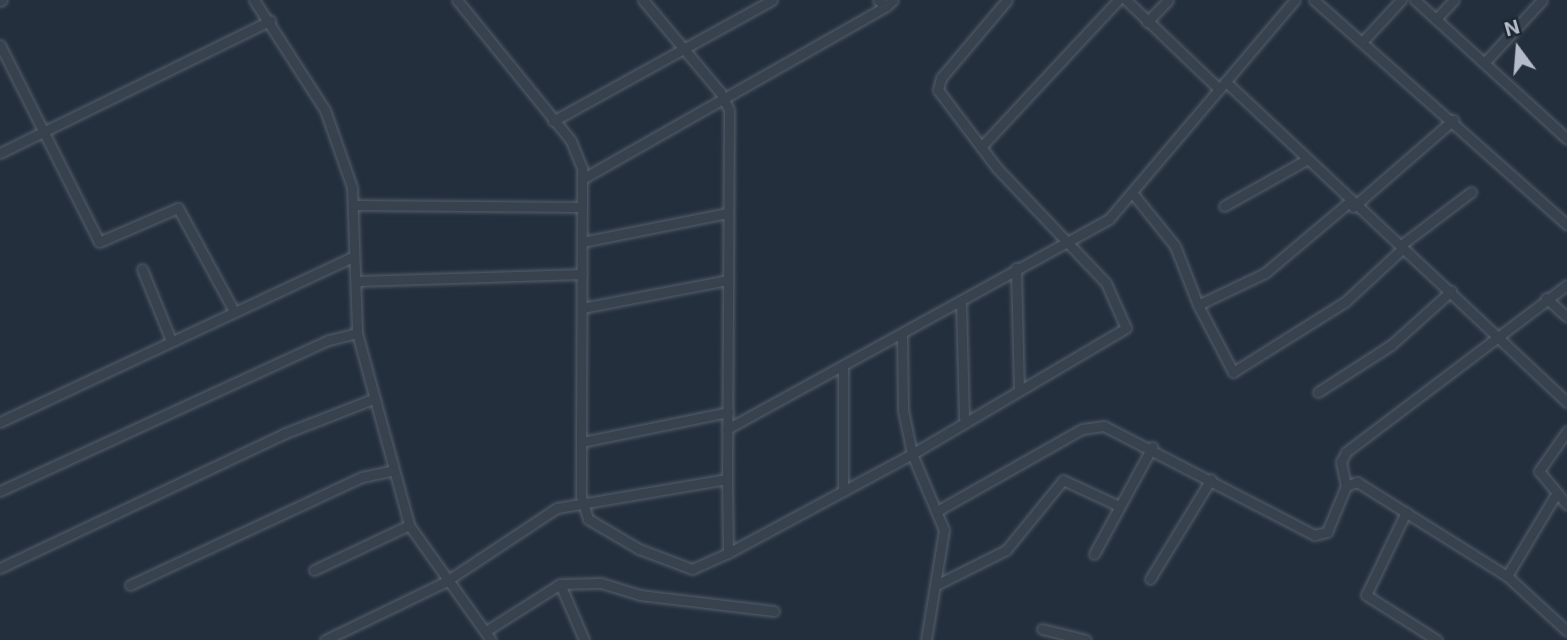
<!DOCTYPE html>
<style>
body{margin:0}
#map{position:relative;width:1567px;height:640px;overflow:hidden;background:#242f3e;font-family:Inter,sans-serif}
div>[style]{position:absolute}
.roads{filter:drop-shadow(0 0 2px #565f6c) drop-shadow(0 0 2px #565f6c)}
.minor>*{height:9px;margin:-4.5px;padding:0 4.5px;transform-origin:4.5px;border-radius:4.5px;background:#38414e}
span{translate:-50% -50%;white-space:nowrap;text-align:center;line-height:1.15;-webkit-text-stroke:5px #1d2633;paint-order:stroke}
.north{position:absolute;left:1483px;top:14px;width:70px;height:70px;-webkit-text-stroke:5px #1d2633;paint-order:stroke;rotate:344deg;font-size:19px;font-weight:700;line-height:28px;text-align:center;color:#b4bcc9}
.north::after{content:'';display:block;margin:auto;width:24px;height:32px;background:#b4bcc9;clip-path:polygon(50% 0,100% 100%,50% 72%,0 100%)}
</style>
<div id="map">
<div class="roads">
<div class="minor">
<i style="left:254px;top:0;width:131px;rotate:57.2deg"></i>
<i style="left:325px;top:110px;width:82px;rotate:70.7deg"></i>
<i style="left:352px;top:187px;width:146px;rotate:88deg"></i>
<i style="left:357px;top:333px;width:199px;rotate:74.8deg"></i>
<i style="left:409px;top:525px;width:141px;rotate:54.5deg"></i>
<i style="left:457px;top:0;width:181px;rotate:51deg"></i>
<i style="left:571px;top:141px;width:29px;rotate:68deg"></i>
<i style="left:582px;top:168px;width:328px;rotate:90.2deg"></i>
<i style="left:581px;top:496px;width:24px;rotate:73deg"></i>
<i style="left:588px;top:519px;width:59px;rotate:30.5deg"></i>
<i style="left:639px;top:549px;width:57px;rotate:20.7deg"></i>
<i style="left:692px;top:569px;width:39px;rotate:-24deg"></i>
<i style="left:643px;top:0;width:120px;rotate:50.1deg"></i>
<i style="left:720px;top:92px;width:20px;rotate:63deg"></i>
<i style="left:729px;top:110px;width:369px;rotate:90.3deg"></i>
<i style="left:878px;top:0;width:10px;rotate:37deg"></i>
<i style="left:886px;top:6px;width:9px;rotate:-41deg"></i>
<i style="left:1126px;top:0;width:129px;rotate:43.7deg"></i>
<i style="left:1314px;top:0;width:339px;rotate:41.6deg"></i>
<i style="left:1415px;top:0;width:206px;rotate:42.4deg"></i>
<i style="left:0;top:1px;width:2px;rotate:-27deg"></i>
<i style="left:1436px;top:19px;width:26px;rotate:-47deg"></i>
<i style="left:1147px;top:22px;width:30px;rotate:-46deg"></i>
<i style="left:1363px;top:41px;width:56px;rotate:-47.2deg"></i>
<i style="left:0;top:45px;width:220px;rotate:63.3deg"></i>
<i style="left:99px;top:242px;width:86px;rotate:-23.3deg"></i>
<i style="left:178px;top:208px;width:117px;rotate:61.5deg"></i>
<i style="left:1485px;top:62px;width:84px;rotate:-47.4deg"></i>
<i style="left:1226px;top:82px;width:468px;rotate:43.2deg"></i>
<i style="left:553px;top:121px;width:250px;rotate:-28.9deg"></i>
<i style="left:981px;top:147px;width:201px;rotate:-47deg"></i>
<i style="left:0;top:153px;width:301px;rotate:-26.1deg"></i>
<i style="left:582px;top:179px;width:350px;rotate:-29.6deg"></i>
<i style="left:1134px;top:195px;width:65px;rotate:51.2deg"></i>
<i style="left:1175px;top:246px;width:63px;rotate:68.7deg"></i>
<i style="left:1348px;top:203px;width:109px;rotate:139.9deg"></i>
<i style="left:1265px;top:273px;width:74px;rotate:154.5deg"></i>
<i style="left:1198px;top:305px;width:76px;rotate:62.4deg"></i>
<i style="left:1233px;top:372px;width:133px;rotate:-32.1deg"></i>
<i style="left:1346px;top:301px;width:78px;rotate:-42.9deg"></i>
<i style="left:354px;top:205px;width:228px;rotate:0.5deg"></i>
<i style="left:1224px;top:206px;width:94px;rotate:-29.3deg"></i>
<i style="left:1353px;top:207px;width:133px;rotate:-41deg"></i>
<i style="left:582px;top:242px;width:148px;rotate:-11.3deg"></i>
<i style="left:1401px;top:245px;width:88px;rotate:-37.1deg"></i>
<i style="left:1016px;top:268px;width:121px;rotate:88.6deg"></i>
<i style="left:142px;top:269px;width:74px;rotate:67.9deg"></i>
<i style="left:358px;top:281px;width:224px;rotate:-1.8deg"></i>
<i style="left:1546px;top:298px;width:28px;rotate:42deg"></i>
<i style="left:961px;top:302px;width:116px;rotate:88.5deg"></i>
<i style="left:582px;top:308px;width:149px;rotate:-10.9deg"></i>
<i style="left:902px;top:336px;width:74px;rotate:89.2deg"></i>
<i style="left:903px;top:410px;width:45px;rotate:78.4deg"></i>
<i style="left:912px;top:454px;width:248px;rotate:-30.5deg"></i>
<i style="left:1126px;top:328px;width:49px;rotate:-114deg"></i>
<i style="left:1106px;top:283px;width:158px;rotate:-133.5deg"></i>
<i style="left:997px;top:168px;width:98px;rotate:-127.1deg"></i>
<i style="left:938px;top:90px;width:12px;rotate:-76deg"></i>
<i style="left:941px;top:78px;width:102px;rotate:-49.8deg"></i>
<i style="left:1318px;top:392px;width:87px;rotate:-32.8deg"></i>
<i style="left:1391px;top:345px;width:81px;rotate:-42deg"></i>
<i style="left:0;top:422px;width:390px;rotate:-25.1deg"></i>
<i style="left:727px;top:429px;width:436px;rotate:-28.8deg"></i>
<i style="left:1109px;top:219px;width:287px;rotate:-49.7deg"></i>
<i style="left:1567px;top:431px;width:49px;rotate:125deg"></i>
<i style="left:1539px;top:471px;width:44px;rotate:50.5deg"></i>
<i style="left:582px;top:442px;width:149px;rotate:-11.6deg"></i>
<i style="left:1346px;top:486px;width:25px;rotate:-102deg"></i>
<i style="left:1341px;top:462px;width:11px;rotate:-63deg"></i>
<i style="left:1346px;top:452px;width:277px;rotate:-37.1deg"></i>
<i style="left:0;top:491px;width:362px;rotate:-24.7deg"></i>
<i style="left:329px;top:340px;width:29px;rotate:-14deg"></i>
<i style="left:843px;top:491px;width:124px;rotate:-90deg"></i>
<i style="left:937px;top:511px;width:167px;rotate:-29.5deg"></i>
<i style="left:1082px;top:429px;width:22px;rotate:-8deg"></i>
<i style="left:1104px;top:426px;width:237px;rotate:27.4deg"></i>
<i style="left:1314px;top:535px;width:13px;rotate:-13deg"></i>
<i style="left:1327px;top:532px;width:50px;rotate:-67.6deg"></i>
<i style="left:1346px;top:486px;width:12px;rotate:-20deg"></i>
<i style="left:1357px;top:482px;width:177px;rotate:32.1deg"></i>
<i style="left:1507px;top:576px;width:81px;rotate:42.5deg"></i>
<i style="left:1406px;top:512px;width:92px;rotate:115.7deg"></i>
<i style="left:1366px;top:595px;width:84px;rotate:32.4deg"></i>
<i style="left:1094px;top:554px;width:122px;rotate:-61.5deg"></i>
<i style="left:0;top:568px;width:313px;rotate:-25.3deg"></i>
<i style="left:283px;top:434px;width:93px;rotate:-21.3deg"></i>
<i style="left:314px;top:570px;width:105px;rotate:-25.3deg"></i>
<i style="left:1507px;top:576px;width:96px;rotate:-59.1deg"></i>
<i style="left:1150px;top:579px;width:117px;rotate:-58.6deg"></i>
<i style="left:560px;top:584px;width:61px;rotate:66.8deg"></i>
<i style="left:938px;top:584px;width:76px;rotate:-26.6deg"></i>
<i style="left:1006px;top:550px;width:90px;rotate:-50.8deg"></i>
<i style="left:1063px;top:480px;width:62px;rotate:24.9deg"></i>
<i style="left:130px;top:585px;width:256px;rotate:-25deg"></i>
<i style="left:362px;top:477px;width:30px;rotate:-12deg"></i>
<i style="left:1042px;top:629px;width:45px;rotate:14deg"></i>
<i style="left:486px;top:631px;width:88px;rotate:-32.4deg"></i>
<i style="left:560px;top:584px;width:41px;rotate:-1.4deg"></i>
<i style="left:601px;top:583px;width:41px;rotate:17.1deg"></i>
<i style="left:640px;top:595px;width:135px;rotate:6.8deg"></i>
<i style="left:325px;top:640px;width:133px;rotate:-25.8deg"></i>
<i style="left:445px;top:582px;width:134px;rotate:-33.5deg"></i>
<i style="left:557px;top:508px;width:172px;rotate:-9.7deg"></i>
<i style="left:727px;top:479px;width:74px;rotate:89.2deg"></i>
<i style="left:728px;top:553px;width:209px;rotate:-28.3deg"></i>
<i style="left:912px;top:454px;width:82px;rotate:67.2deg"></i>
<i style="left:944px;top:530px;width:111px;rotate:99.3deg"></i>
</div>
</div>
<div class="north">N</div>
</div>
